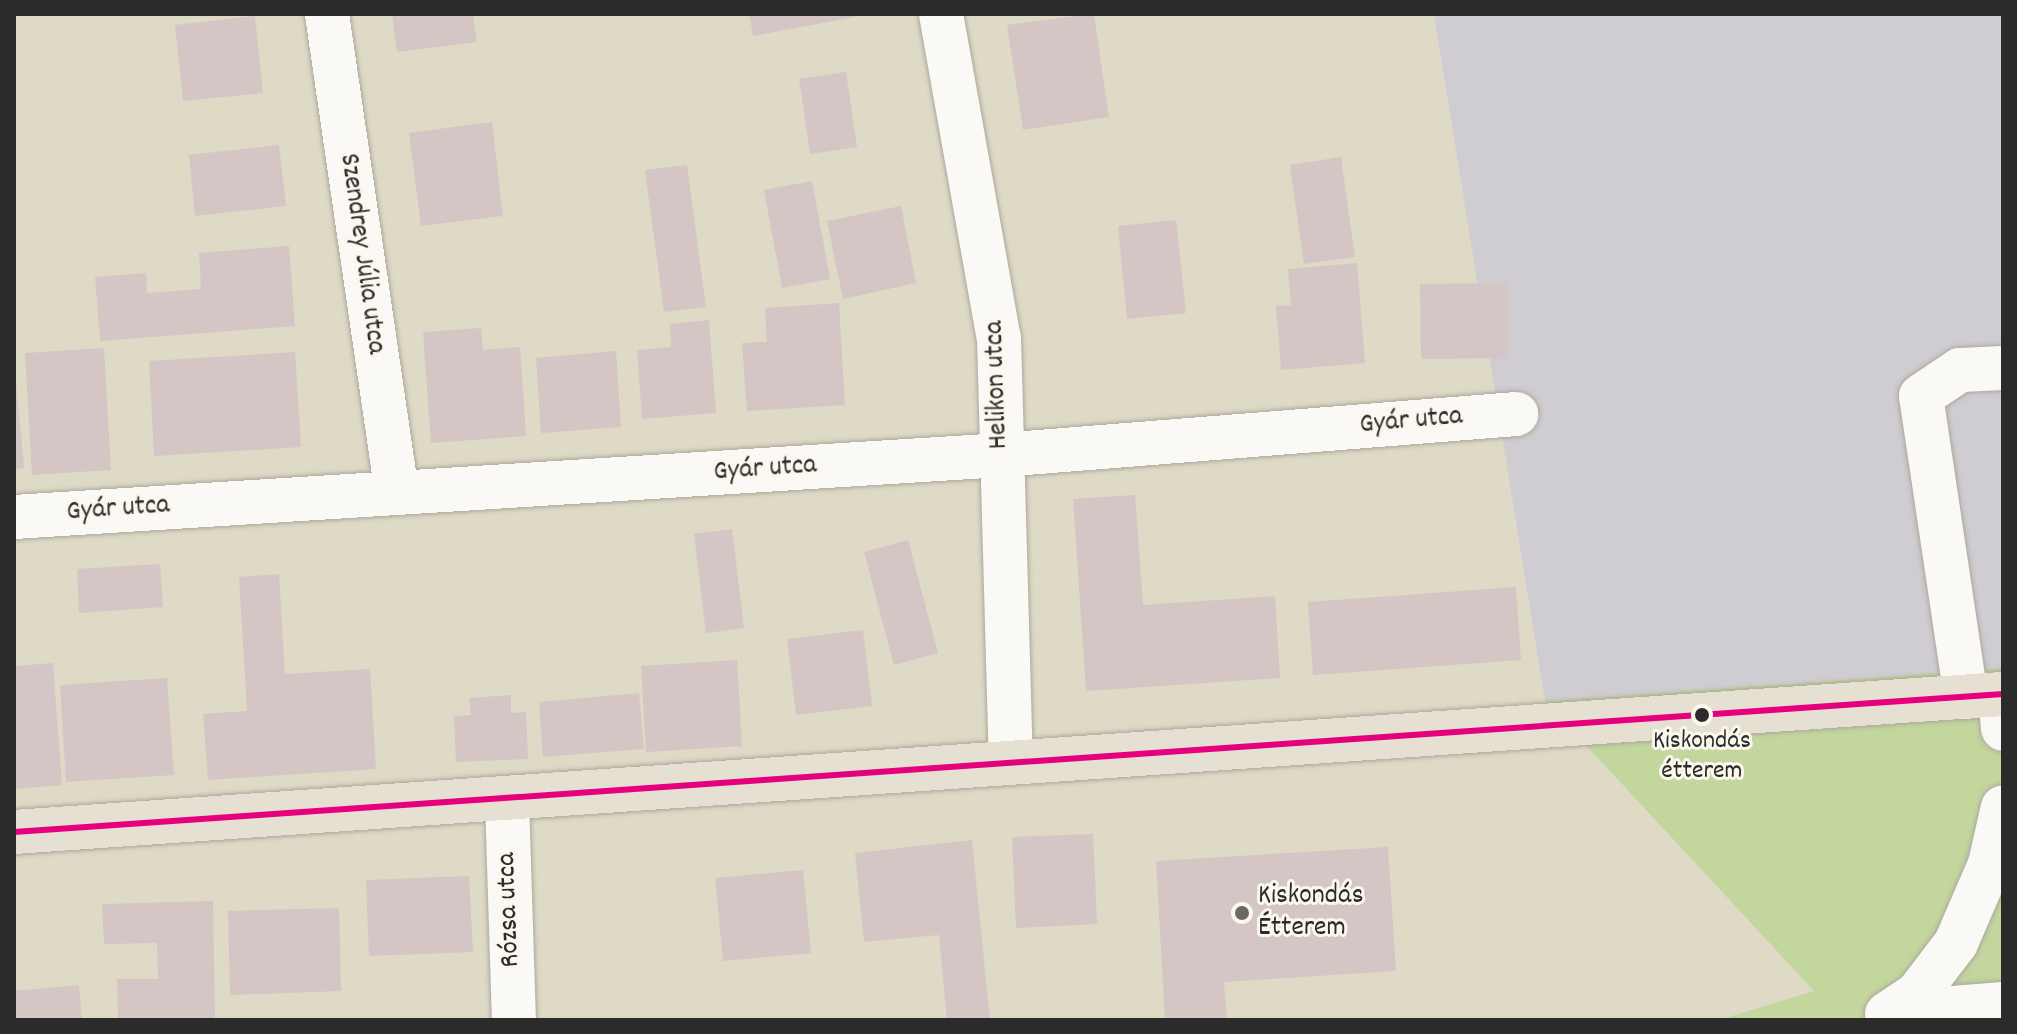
<!DOCTYPE html>
<meta charset="utf-8">
<style>
body{margin:0}
#map{position:relative;width:2017px;height:1034px;overflow:hidden;background:#dedac6;font-family:Dekko,sans-serif}
div>[style]{position:absolute}
.industrial>*{inset:0;background:#cfccd2}
.green>*{inset:0;background:#c3d69d}
.building>*{inset:0;background:#d4c6c5}
.roads{filter:drop-shadow(0 0 2px #aca99d) drop-shadow(0 0 2px #aca99d)}
.minor>*{height:44px;margin:-22px;padding:0 22px;transform-origin:22px;border-radius:22px;background:#faf9f6}
.major>*{height:44px;margin:-22px;padding:0 22px;transform-origin:22px;border-radius:22px;background:#e6e0d3}
.bus-1>*{height:6px;margin:-3px;padding:0 3px;transform-origin:3px;border-radius:3px;background:#e5007d}
.dots>*{width:22px;height:22px;translate:-50% -50%;box-sizing:border-box;border:4px solid #fbf7ec;border-radius:50%}
span{translate:-50% -50%;white-space:nowrap;text-align:center;line-height:1.15;-webkit-text-stroke:6px #fbf7ec;paint-order:stroke}
.bus-label{font-size:26px;color:#2b2b2b}
.street-label{font-size:28px;color:#2b2b2b}
.poi-label{font-size:28px;color:#2b2b2b}
.left{translate:0 -50%;text-align:left}
.frame{position:absolute;inset:0;border:16px solid #2b2b2b;pointer-events:none}
</style>
<div id="map">
<div class="industrial">
<i style="clip-path:polygon(1434px 14px,2003px 14px,2003px 668px,1545px 701px)"></i>
</div>
<div class="green">
<i style="clip-path:polygon(2003px 668px,2003px 1020px,1719px 1020px,1814px 991px,1545px 701px)"></i>
</div>
<div class="building">
<i style="clip-path:polygon(392px 14px,473px 14px,477px 42px,397px 52px)"></i>
<i style="clip-path:polygon(749px 14px,860px 14px,860px 16px,753px 36px)"></i>
<i style="clip-path:polygon(1094px 14px,1109px 117px,1023px 130px,1007px 25px)"></i>
<i style="clip-path:polygon(255px 16px,263px 93px,183px 101px,175px 25px)"></i>
<i style="clip-path:polygon(846px 72px,857px 147px,810px 154px,799px 79px)"></i>
<i style="clip-path:polygon(492px 122px,503px 216px,421px 226px,409px 133px)"></i>
<i style="clip-path:polygon(279px 145px,286px 206px,195px 216px,189px 155px)"></i>
<i style="clip-path:polygon(1341px 157px,1355px 257px,1304px 264px,1290px 165px)"></i>
<i style="clip-path:polygon(687px 165px,706px 307px,664px 312px,645px 170px)"></i>
<i style="clip-path:polygon(812px 181px,830px 279px,782px 288px,764px 190px)"></i>
<i style="clip-path:polygon(901px 206px,916px 283px,843px 299px,827px 221px)"></i>
<i style="clip-path:polygon(1176px 220px,1186px 313px,1127px 319px,1118px 226px)"></i>
<i style="clip-path:polygon(289px 246px,295px 326px,100px 341px,95px 277px,146px 273px,147px 293px,201px 289px,199px 253px)"></i>
<i style="clip-path:polygon(1357px 263px,1365px 363px,1281px 370px,1276px 306px,1291px 305px,1288px 269px)"></i>
<i style="clip-path:polygon(1507px 283px,1508px 358px,1421px 359px,1420px 284px)"></i>
<i style="clip-path:polygon(839px 303px,845px 405px,747px 411px,742px 343px,767px 342px,765px 308px)"></i>
<i style="clip-path:polygon(709px 320px,716px 413px,642px 419px,637px 350px,671px 347px,670px 324px)"></i>
<i style="clip-path:polygon(481px 328px,483px 350px,520px 347px,526px 436px,431px 443px,423px 332px)"></i>
<i style="clip-path:polygon(104px 348px,111px 470px,32px 475px,25px 353px)"></i>
<i style="clip-path:polygon(616px 351px,621px 427px,541px 433px,536px 358px)"></i>
<i style="clip-path:polygon(295px 352px,301px 447px,154px 456px,149px 361px)"></i>
<i style="clip-path:polygon(14px 361px,24px 468px,14px 469px)"></i>
<i style="clip-path:polygon(1135px 495px,1143px 605px,1275px 596px,1280px 678px,1086px 691px,1073px 499px)"></i>
<i style="clip-path:polygon(732px 529px,744px 628px,706px 633px,694px 534px)"></i>
<i style="clip-path:polygon(908px 540px,938px 653px,894px 665px,864px 552px)"></i>
<i style="clip-path:polygon(160px 564px,163px 607px,79px 613px,77px 569px)"></i>
<i style="clip-path:polygon(279px 574px,285px 674px,370px 669px,376px 769px,208px 780px,203px 714px,247px 711px,239px 577px)"></i>
<i style="clip-path:polygon(1516px 587px,1521px 660px,1313px 675px,1308px 602px)"></i>
<i style="clip-path:polygon(863px 630px,872px 706px,796px 715px,787px 639px)"></i>
<i style="clip-path:polygon(737px 660px,742px 746px,646px 752px,641px 666px)"></i>
<i style="clip-path:polygon(53px 663px,62px 785px,14px 789px,14px 666px)"></i>
<i style="clip-path:polygon(167px 678px,174px 775px,66px 782px,60px 685px)"></i>
<i style="clip-path:polygon(639px 693px,644px 749px,543px 757px,539px 702px)"></i>
<i style="clip-path:polygon(511px 695px,511px 713px,526px 712px,528px 759px,456px 762px,454px 716px,471px 715px,469px 698px)"></i>
<i style="clip-path:polygon(1093px 834px,1097px 924px,1016px 928px,1012px 837px)"></i>
<i style="clip-path:polygon(972px 840px,990px 1020px,947px 1020px,939px 935px,864px 942px,855px 853px)"></i>
<i style="clip-path:polygon(1388px 847px,1396px 971px,1224px 982px,1227px 1020px,1165px 1020px,1156px 861px)"></i>
<i style="clip-path:polygon(803px 870px,811px 953px,723px 961px,715px 878px)"></i>
<i style="clip-path:polygon(469px 876px,473px 952px,369px 956px,366px 880px)"></i>
<i style="clip-path:polygon(213px 901px,215px 1020px,118px 1020px,117px 979px,158px 979px,157px 943px,104px 944px,102px 904px)"></i>
<i style="clip-path:polygon(339px 908px,341px 991px,230px 995px,228px 911px)"></i>
<i style="clip-path:polygon(79px 985px,82px 1020px,14px 1020px,14px 991px)"></i>
</div>
<div class="roads">
<div class="minor">
<i style="left:327px;top:14px;width:484px;rotate:81.7deg"></i>
<i style="left:941px;top:14px;width:329px;rotate:79.9deg"></i>
<i style="left:999px;top:338px;width:424px;rotate:88.4deg"></i>
<i style="left:14px;top:517px;width:989px;rotate:-3.59deg"></i>
<i style="left:1001px;top:455px;width:517px;rotate:-4.55deg"></i>
<i style="left:2000px;top:694px;width:35px;rotate:85deg"></i>
<i style="left:1966px;top:697px;width:304px;rotate:-98.5deg"></i>
<i style="left:1921px;top:396px;width:47px;rotate:-33.7deg"></i>
<i style="left:1960px;top:370px;width:43px;rotate:-2.7deg"></i>
<i style="left:507px;top:800px;width:220px;rotate:88.2deg"></i>
<i style="left:1893px;top:1013px;width:110px;rotate:-4.7deg"></i>
<i style="left:1887px;top:1014px;width:36px;rotate:-34deg"></i>
<i style="left:1917px;top:994px;width:64px;rotate:-52.6deg"></i>
<i style="left:1956px;top:943px;width:86px;rotate:-66.7deg"></i>
<i style="left:1990px;top:864px;width:58px;rotate:-77.2deg"></i>
</div>
<div class="major">
<i style="left:14px;top:832px;width:1994px;rotate:-3.97deg"></i>
</div>
</div>
<div class="bus-1">
<i style="left:14px;top:832px;width:1994px;rotate:-3.97deg"></i>
</div>
<div class="dots">
<i style="left:1702px;top:715px;background:#2b2b2b"></i>
<i style="left:1242px;top:913px;background:#6a6861"></i>
</div>
<div class="bus-label">
<span style="left:1702px;top:757px">Kiskondás<br>étterem</span>
</div>
<div class="street-label">
<span style="left:361px;top:254px;rotate:82deg">Szendrey Júlia utca</span>
<span style="left:998px;top:385px;rotate:-92deg">Helikon utca</span>
<span style="left:1411px;top:422px;rotate:-5deg">Gyár utca</span>
<span style="left:765px;top:470px;rotate:-4deg">Gyár utca</span>
<span style="left:118px;top:510px;rotate:-4deg">Gyár utca</span>
<span style="left:510px;top:910px;rotate:-92deg">Rózsa utca</span>
</div>
<div class="poi-label">
<span class="left" style="left:1258px;top:913px">Kiskondás<br>Étterem</span>
</div>
<div class="frame"></div>
</div>
